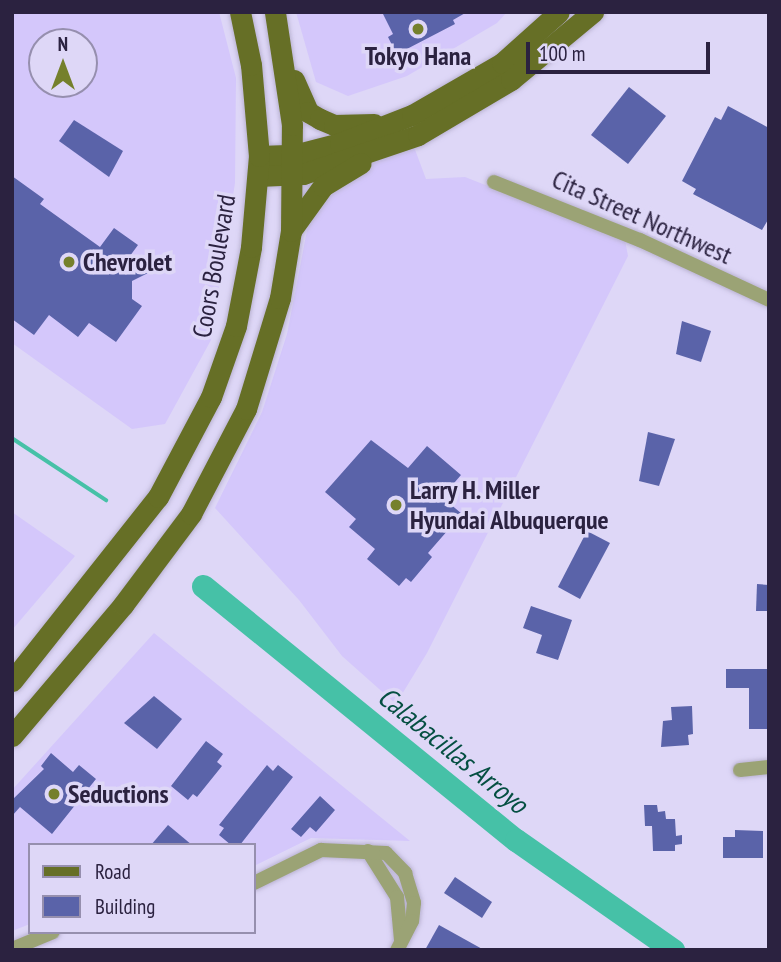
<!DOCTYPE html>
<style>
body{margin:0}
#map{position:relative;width:781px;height:962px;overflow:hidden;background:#ded7f7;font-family:"PT Sans Narrow",sans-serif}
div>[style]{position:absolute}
.built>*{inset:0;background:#d4c7fb}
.stream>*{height:3.5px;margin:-1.75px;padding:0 1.75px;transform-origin:1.75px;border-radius:1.75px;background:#46c1a7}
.river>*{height:23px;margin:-11.5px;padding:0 11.5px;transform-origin:11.5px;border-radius:11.5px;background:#46c1a7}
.building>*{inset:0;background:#5a63a9}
.roads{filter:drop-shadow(0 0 2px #bab3d2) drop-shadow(0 0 2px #bab3d2)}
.street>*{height:14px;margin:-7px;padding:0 7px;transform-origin:7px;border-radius:7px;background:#9ba375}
.primary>*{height:21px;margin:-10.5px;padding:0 10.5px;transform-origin:10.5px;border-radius:10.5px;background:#666f26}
.dots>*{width:19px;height:19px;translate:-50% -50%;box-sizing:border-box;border:4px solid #ded7f7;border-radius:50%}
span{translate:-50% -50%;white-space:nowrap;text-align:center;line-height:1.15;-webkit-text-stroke:7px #ded7f7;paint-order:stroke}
.poi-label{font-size:26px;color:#2b2240;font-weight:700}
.left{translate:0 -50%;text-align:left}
.street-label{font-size:26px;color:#2b2240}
.water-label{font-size:28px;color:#054f42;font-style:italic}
.frame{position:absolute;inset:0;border:14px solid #2b2240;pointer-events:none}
.legend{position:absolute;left:28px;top:843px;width:228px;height:91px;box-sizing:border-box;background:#ded7f7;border:2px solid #968fae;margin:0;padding:9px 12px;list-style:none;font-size:21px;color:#2b2240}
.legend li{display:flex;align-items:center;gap:14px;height:35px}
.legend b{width:35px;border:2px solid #968fae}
.north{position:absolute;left:28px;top:28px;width:70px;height:70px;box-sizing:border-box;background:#ded7f7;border:2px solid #968fae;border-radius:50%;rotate:0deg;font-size:19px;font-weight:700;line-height:28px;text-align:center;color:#2b2240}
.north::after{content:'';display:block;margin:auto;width:24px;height:32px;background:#75802c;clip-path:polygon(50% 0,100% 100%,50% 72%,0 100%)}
.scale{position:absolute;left:526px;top:42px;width:184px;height:32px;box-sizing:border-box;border:4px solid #2b2240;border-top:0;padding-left:9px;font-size:21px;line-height:24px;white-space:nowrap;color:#2b2240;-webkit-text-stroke:5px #ded7f7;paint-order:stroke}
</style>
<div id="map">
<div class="built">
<i style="clip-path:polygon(evenodd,12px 12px,219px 12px,236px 78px,235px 183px,211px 340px,165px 424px,132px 429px,12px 343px,12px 12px,42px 42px,84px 42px,84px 84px,42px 84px,42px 42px)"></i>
<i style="clip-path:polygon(296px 12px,507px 12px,497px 23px,407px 76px,348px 96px,316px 82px)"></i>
<i style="clip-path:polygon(414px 147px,426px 179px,465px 177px,625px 240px,628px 256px,427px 653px,396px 704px,342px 656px,299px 600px,215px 508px,262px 412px,287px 334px,310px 215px,317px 201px,359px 168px)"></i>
<i style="clip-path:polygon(12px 512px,75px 556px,12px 630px)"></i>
<i style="clip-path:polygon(154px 633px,410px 841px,311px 838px,254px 866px,254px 845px,30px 845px,30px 924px,12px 931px,12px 790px)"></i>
</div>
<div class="stream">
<i style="left:12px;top:438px;width:113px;rotate:33.4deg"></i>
</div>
<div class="river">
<i style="left:203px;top:586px;width:403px;rotate:39.1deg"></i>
<i style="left:516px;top:840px;width:192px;rotate:35deg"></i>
</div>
<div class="building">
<i style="clip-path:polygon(382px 12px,467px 12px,453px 20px,455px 24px,403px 51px,395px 51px,388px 37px,393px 34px)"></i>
<i style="clip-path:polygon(629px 87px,666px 116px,628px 164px,591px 135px)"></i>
<i style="clip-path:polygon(728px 106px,769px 128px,769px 218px,762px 230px,693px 194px,696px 189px,682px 181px,715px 117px,721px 120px)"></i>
<i style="clip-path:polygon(74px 120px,123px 151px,109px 177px,59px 141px)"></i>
<i style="clip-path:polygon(12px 176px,44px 199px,40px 204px,100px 247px,114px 228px,138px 245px,119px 271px,148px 273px,132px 281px,132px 299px,142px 306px,116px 342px,89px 323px,78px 337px,49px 315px,34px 335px,12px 319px)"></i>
<i style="clip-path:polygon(682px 321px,711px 331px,701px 362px,676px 354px)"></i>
<i style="clip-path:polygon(648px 432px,675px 439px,659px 486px,639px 481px)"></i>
<i style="clip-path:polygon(371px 440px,408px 468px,427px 446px,461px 475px,442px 497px,462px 514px,428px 553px,432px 557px,411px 582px,406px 578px,399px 586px,367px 559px,375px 549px,349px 527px,356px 519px,325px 492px)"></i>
<i style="clip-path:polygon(587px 531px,610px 543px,580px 599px,558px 587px)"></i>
<i style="clip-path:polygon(757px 584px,769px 585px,767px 611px,756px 611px)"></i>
<i style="clip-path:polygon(531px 606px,572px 620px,558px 660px,536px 653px,542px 635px,523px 628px)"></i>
<i style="clip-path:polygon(726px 669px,769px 669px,767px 729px,749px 729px,749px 688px,726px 688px)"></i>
<i style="clip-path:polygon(154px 696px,182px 719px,157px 749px,124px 723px)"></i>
<i style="clip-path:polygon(692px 706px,693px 734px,688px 735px,689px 745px,661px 747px,663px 721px,672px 720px,671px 707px)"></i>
<i style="clip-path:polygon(206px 741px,223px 754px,217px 762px,222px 766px,197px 797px,193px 794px,188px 800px,171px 786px)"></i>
<i style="clip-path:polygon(51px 753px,73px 772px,79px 765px,96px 779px,52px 834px,20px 807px,12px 816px,12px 800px,44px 769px,41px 766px)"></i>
<i style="clip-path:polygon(267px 765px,273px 771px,278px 765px,293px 777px,240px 845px,231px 845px,219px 835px,224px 828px,219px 825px)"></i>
<i style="clip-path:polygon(320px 796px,335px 810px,316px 832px,310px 827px,301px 837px,291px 829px)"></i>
<i style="clip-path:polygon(644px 805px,657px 805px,658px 812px,665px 811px,666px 819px,675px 819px,676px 836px,682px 835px,682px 844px,675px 845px,675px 851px,653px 851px,652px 826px,645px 826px)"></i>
<i style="clip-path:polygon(168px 825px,192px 845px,151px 845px)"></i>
<i style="clip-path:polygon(735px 830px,763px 831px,763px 858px,723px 858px,723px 837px,735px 837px)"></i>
<i style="clip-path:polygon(455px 877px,492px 902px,482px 918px,444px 893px)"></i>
<i style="clip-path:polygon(439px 925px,484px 950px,425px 950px)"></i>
</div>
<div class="roads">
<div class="street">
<i style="left:494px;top:182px;width:157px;rotate:21.7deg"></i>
<i style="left:640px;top:240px;width:142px;rotate:24.9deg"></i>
<i style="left:740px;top:770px;width:29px;rotate:-6deg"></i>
<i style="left:368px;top:851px;width:54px;rotate:57.8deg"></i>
<i style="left:397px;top:897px;width:43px;rotate:84.7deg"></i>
<i style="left:254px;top:883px;width:75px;rotate:-26.2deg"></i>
<i style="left:321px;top:850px;width:65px;rotate:2.6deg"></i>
<i style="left:386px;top:853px;width:28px;rotate:46deg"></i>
<i style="left:405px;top:873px;width:31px;rotate:73deg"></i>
<i style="left:414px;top:903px;width:18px;rotate:96deg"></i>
<i style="left:412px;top:921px;width:33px;rotate:117deg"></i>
<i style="left:12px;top:949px;width:44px;rotate:-22.5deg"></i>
</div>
<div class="primary">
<i style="left:294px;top:80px;width:35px;rotate:66deg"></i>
<i style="left:308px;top:112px;width:14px;rotate:30deg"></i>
<i style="left:320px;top:119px;width:15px;rotate:23deg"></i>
<i style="left:334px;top:125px;width:40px;rotate:-1.4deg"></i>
<i style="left:259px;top:156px;width:35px;rotate:-2deg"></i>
<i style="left:294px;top:155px;width:48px;rotate:-14.6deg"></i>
<i style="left:340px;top:143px;width:77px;rotate:-21.3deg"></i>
<i style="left:412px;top:115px;width:104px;rotate:-30deg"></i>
<i style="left:502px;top:63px;width:76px;rotate:-41.8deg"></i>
<i style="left:258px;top:176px;width:45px;rotate:-2.5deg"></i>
<i style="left:303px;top:174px;width:121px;rotate:-18.7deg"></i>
<i style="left:418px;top:135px;width:108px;rotate:-30.6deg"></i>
<i style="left:511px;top:80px;width:107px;rotate:-39.7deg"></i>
<i style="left:292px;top:229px;width:53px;rotate:-54.2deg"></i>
<i style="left:323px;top:186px;width:44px;rotate:-31.2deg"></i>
<i style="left:12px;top:681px;width:235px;rotate:-51.6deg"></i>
<i style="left:158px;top:497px;width:113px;rotate:-62.1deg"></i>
<i style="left:211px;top:397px;width:75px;rotate:-70.6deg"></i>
<i style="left:236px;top:326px;width:80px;rotate:-79.2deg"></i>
<i style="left:251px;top:247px;width:91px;rotate:-85deg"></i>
<i style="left:259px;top:156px;width:91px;rotate:-95deg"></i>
<i style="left:251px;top:65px;width:54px;rotate:-101.7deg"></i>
<i style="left:12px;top:736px;width:172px;rotate:-49.7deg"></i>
<i style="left:123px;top:605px;width:114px;rotate:-53.2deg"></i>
<i style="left:191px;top:514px;width:119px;rotate:-62.4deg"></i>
<i style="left:246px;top:409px;width:116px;rotate:-73deg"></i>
<i style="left:280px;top:298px;width:68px;rotate:-80.7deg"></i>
<i style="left:291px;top:231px;width:106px;rotate:-89.5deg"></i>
<i style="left:292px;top:125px;width:114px;rotate:-98.6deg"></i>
</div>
</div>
<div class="dots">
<i style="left:418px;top:29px;background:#75802c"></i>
<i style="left:69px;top:262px;background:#75802c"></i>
<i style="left:396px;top:505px;background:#75802c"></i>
<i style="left:54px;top:794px;background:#75802c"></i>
</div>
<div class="poi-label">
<span style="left:418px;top:56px">Tokyo Hana</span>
<span class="left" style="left:83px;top:262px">Chevrolet</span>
<span class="left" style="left:410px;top:505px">Larry H. Miller<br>Hyundai Albuquerque</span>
<span class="left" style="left:68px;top:794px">Seductions</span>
</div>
<div class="street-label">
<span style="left:642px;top:217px;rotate:24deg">Cita Street Northwest</span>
<span style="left:214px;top:266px;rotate:-80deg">Coors Boulevard</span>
</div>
<div class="water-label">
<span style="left:453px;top:750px;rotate:39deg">Calabacillas Arroyo</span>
</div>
<div class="frame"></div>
<ul class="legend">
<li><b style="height:9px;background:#666f26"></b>Road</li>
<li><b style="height:19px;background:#5a63a9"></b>Building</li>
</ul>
<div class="north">N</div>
<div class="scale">100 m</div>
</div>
